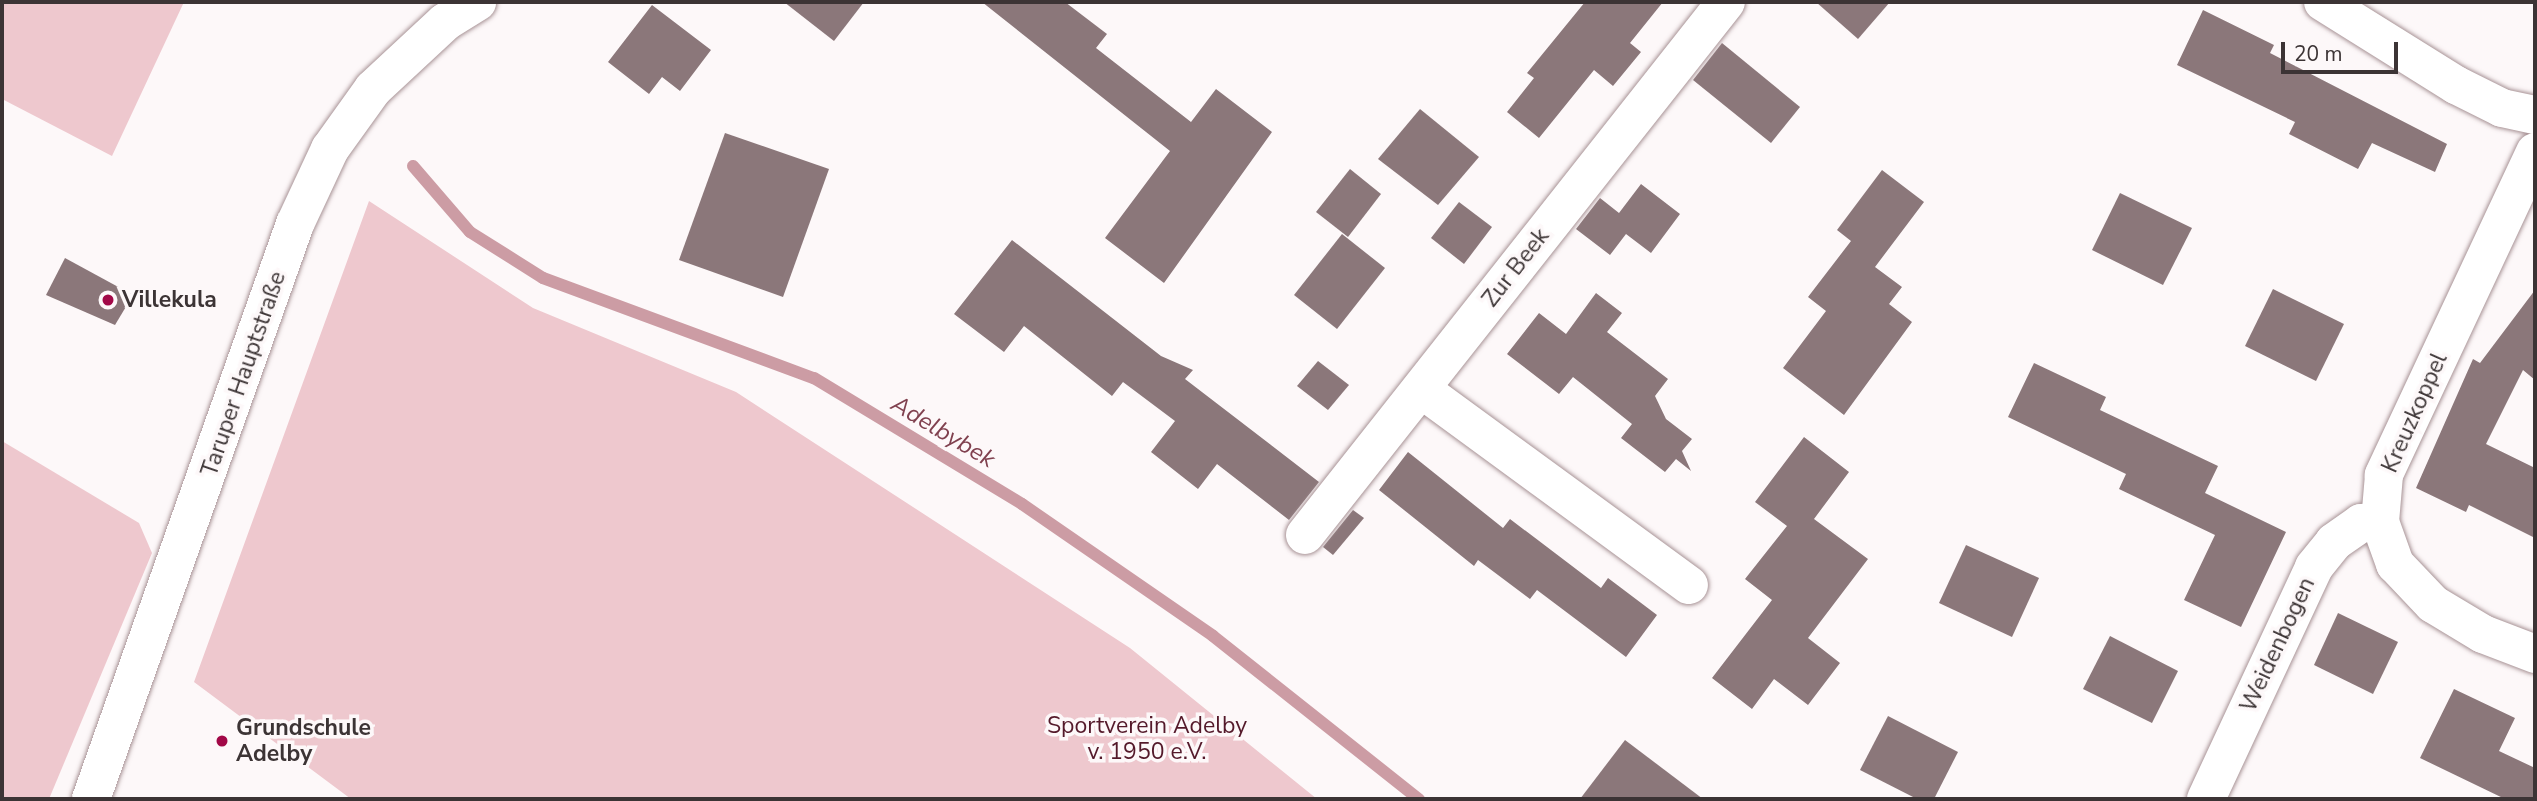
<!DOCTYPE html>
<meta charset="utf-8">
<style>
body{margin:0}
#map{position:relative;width:2537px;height:801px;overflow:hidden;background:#fdf8f9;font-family:"Nunito Sans",sans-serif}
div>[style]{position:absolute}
.green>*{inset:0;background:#eec8ce}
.stream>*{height:12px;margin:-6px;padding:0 6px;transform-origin:6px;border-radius:6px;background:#cc9ca4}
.building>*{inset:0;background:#8b777a}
.roads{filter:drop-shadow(0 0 2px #a89396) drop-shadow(0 0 2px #a89396)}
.minor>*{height:38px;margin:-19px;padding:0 19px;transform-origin:19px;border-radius:19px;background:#fff}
.dots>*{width:19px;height:19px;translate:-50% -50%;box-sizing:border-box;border:4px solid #fdf8f9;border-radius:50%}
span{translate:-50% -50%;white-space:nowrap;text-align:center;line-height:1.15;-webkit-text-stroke:7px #fdf8f9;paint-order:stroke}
.street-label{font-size:23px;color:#3c3435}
.poi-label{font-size:23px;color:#3c3435;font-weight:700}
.left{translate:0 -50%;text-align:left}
.park-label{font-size:23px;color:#54192a}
.water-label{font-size:24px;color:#80414f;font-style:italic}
.frame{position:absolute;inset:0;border:4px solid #3c3435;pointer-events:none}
.scale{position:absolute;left:2281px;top:42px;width:117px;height:32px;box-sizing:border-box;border:4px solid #3c3435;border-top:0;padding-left:9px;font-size:21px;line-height:24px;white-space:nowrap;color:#3c3435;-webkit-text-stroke:5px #fdf8f9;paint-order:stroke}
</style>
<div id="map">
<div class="green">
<i style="clip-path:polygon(2px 2px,184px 2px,112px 156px,2px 99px)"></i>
<i style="clip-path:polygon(369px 201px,533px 308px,736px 392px,1130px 648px,1317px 799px,351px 799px,194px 682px)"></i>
<i style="clip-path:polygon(2px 441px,139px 523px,152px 553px,49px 799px,2px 799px)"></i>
</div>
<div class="stream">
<i style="left:413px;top:166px;width:87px;rotate:49.2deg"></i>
<i style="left:470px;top:232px;width:86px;rotate:32.2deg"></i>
<i style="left:543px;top:278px;width:289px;rotate:20.3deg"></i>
<i style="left:814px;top:378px;width:243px;rotate:31.2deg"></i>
<i style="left:1022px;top:504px;width:232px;rotate:34.6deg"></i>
<i style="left:1213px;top:636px;width:263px;rotate:38.4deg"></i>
</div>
<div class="building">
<i style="clip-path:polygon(784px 2px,864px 2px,834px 41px)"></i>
<i style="clip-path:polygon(982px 2px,1065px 2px,1107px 34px,1096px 48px,1191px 122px,1216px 89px,1272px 132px,1164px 283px,1105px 238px,1170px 151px)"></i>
<i style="clip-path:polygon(1585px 2px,1663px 2px,1630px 43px,1641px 52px,1613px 86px,1594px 70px,1539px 138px,1507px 112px,1534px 78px,1527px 73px)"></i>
<i style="clip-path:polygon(1816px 2px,1890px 2px,1858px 39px)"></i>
<i style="clip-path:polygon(652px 5px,711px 50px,680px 91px,662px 77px,649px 94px,608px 62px)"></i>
<i style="clip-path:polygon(2203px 10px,2274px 45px,2270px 53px,2447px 144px,2435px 172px,2372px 143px,2358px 169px,2289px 134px,2295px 122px,2177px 65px)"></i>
<i style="clip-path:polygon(1722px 43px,1800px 107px,1771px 143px,1693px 80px)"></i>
<i style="clip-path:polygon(1420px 109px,1479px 157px,1438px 205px,1378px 159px)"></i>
<i style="clip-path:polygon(725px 133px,829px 169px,783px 297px,679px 260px)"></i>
<i style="clip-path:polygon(1350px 169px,1381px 194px,1348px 237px,1316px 212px)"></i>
<i style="clip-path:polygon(1882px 170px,1924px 202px,1875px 267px,1902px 287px,1889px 304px,1912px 322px,1844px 415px,1783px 368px,1826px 311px,1808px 297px,1851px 241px,1837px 230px)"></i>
<i style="clip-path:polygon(1641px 184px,1680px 214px,1651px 253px,1626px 234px,1610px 255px,1576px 229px,1600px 198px,1619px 213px)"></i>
<i style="clip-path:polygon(2120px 193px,2192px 228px,2163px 285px,2092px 250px)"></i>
<i style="clip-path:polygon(1459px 202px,1492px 227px,1464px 264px,1431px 238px)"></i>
<i style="clip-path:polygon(1342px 234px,1385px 268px,1337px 329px,1294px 295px)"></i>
<i style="clip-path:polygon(1012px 240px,1161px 356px,1193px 370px,1185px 379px,1319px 482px,1289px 520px,1217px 464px,1198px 489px,1151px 452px,1175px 421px,1123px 382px,1112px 396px,1024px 326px,1004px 352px,954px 314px)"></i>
<i style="clip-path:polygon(65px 258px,133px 295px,115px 325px,46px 295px)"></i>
<i style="clip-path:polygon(2273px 289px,2344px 324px,2316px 381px,2245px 346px)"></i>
<i style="clip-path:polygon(2535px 290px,2535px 380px,2523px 370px,2486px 444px,2535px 468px,2535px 538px,2469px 505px,2466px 512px,2416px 488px,2473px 359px,2480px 363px)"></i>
<i style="clip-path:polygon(1596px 293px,1622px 313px,1607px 332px,1668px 379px,1655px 396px,1666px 419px,1692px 439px,1682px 451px,1691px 471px,1676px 459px,1665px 472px,1621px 438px,1632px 424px,1573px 377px,1559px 394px,1507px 354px,1539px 313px,1566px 334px)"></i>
<i style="clip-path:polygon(1318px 361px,1349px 385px,1328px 410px,1297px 386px)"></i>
<i style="clip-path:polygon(2034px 363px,2106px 397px,2100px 410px,2218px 466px,2205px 493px,2286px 532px,2241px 627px,2184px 600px,2215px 535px,2119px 489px,2126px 474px,2008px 417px)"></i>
<i style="clip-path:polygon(1804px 437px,1849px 472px,1814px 519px,1868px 559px,1808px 638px,1840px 663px,1808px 705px,1774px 679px,1752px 709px,1712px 678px,1772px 600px,1745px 579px,1787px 526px,1755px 502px)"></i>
<i style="clip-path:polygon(1408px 452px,1503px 528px,1510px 519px,1601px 588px,1608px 578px,1657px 615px,1626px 657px,1537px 590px,1530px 599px,1478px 560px,1474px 566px,1379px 490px)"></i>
<i style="clip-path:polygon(1353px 510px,1364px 518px,1333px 555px,1323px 547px)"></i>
<i style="clip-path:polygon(1966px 545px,2039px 578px,2012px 637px,1939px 603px)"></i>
<i style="clip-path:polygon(2338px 613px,2398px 642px,2373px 694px,2314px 665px)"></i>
<i style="clip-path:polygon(2110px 636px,2178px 671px,2152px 723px,2083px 689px)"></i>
<i style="clip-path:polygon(2454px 689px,2515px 718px,2499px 751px,2535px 768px,2535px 799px,2505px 799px,2420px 758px)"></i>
<i style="clip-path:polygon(1888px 716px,1958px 752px,1934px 799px,1917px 799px,1860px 770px)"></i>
<i style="clip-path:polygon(1625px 740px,1703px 799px,1580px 799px)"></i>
</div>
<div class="roads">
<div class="minor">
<i style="left:2323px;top:2px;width:157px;rotate:32deg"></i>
<i style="left:2456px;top:85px;width:51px;rotate:26.6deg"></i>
<i style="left:2502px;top:108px;width:34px;rotate:12deg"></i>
<i style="left:2535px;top:152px;width:357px;rotate:115.1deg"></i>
<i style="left:2384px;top:475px;width:47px;rotate:94.9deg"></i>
<i style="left:2380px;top:522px;width:45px;rotate:70.3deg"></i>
<i style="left:2395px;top:564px;width:55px;rotate:46.5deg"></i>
<i style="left:2433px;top:604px;width:58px;rotate:31deg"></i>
<i style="left:2483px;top:634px;width:56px;rotate:21deg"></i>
<i style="left:1421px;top:389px;width:332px;rotate:36.2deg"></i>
<i style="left:1305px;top:535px;width:679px;rotate:-51.7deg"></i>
<i style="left:91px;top:799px;width:610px;rotate:-70.47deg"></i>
<i style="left:295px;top:224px;width:83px;rotate:-65deg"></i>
<i style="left:330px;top:149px;width:74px;rotate:-54.4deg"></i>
<i style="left:373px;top:89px;width:98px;rotate:-42.9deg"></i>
<i style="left:445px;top:22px;width:38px;rotate:-32deg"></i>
<i style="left:2206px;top:799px;width:256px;rotate:-65deg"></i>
<i style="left:2314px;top:567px;width:32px;rotate:-51deg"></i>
<i style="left:2334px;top:542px;width:33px;rotate:-35deg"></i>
<i style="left:2361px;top:523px;width:19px;rotate:-3deg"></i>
</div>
</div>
<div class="dots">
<i style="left:108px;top:300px;background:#a20847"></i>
<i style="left:222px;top:741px;background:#a20847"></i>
</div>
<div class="street-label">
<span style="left:1516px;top:268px;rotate:-52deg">Zur Beek</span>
<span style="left:244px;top:374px;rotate:-71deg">Taruper Hauptstraße</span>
<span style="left:2415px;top:413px;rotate:-66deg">Kreuzkoppel</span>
<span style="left:2278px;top:645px;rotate:-65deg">Weidenbogen</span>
</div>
<div class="poi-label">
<span class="left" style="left:122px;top:300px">Villekula</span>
<span class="left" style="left:236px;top:741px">Grundschule<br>Adelby</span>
</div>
<div class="park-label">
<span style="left:1147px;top:739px">Sportverein Adelby<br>v. 1950 e.V.</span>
</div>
<div class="water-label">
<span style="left:943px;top:432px;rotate:31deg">Adelbybek</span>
</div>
<div class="frame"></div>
<div class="scale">20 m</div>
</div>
